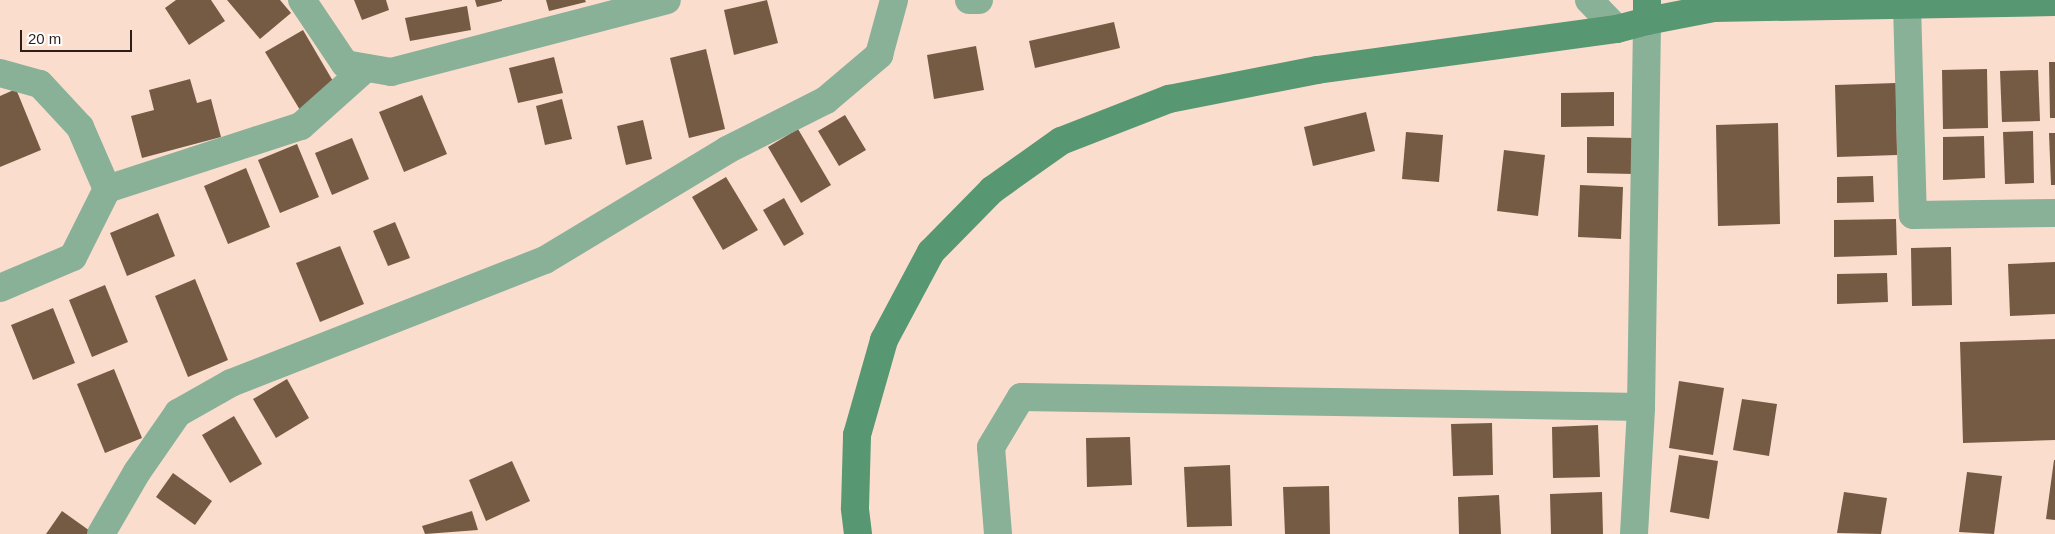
<!DOCTYPE html>
<style>
body{margin:0}
#map{position:relative;width:2055px;height:534px;overflow:hidden;background:#fbddce;font-family:Arial,sans-serif}
div>[style]{position:absolute}
.building>*{inset:0;background:#755b43}
.street>*{height:28px;margin:-14px;padding:0 14px;transform-origin:14px;border-radius:14px;background:#88b197}
.secondary>*{height:28px;margin:-14px;padding:0 14px;transform-origin:14px;border-radius:14px;background:#579772}
span{translate:-50% -50%;white-space:nowrap;text-align:center;line-height:1.15;-webkit-text-stroke:5px #fff;paint-order:stroke}
.scale{position:absolute;left:20px;top:30px;width:112px;height:22px;box-sizing:border-box;border:2px solid #2c1f18;border-top:0;padding-left:6px;font-size:15px;line-height:18px;white-space:nowrap;color:#2c1f18;-webkit-text-stroke:4px #fff;paint-order:stroke}
</style>
<div id="map">
<div class="building">
<i style="clip-path:polygon(176px 0,211px 0,225px 21px,189px 45px,165px 8px)"></i>
<i style="clip-path:polygon(227px 0,280px 0,291px 13px,260px 39px)"></i>
<i style="clip-path:polygon(354px 0,386px 0,389px 10px,362px 20px)"></i>
<i style="clip-path:polygon(475px 0,502px 0,502px 1px,477px 7px)"></i>
<i style="clip-path:polygon(546px 0,585px 0,586px 2px,549px 11px)"></i>
<i style="clip-path:polygon(767px 0,778px 43px,734px 55px,724px 10px)"></i>
<i style="clip-path:polygon(467px 6px,471px 30px,410px 41px,405px 18px)"></i>
<i style="clip-path:polygon(1114px 22px,1120px 48px,1035px 68px,1029px 41px)"></i>
<i style="clip-path:polygon(303px 30px,337px 88px,300px 110px,265px 52px)"></i>
<i style="clip-path:polygon(976px 46px,984px 90px,934px 99px,927px 55px)"></i>
<i style="clip-path:polygon(706px 49px,725px 129px,689px 138px,670px 58px)"></i>
<i style="clip-path:polygon(554px 57px,563px 93px,518px 103px,509px 68px)"></i>
<i style="clip-path:polygon(2049px 62px,2055px 62px,2055px 118px,2050px 118px)"></i>
<i style="clip-path:polygon(1987px 69px,1988px 128px,1943px 129px,1942px 70px)"></i>
<i style="clip-path:polygon(2038px 70px,2040px 121px,2002px 122px,2000px 71px)"></i>
<i style="clip-path:polygon(190px 79px,197px 103px,211px 99px,221px 137px,142px 158px,131px 116px,154px 110px,149px 90px)"></i>
<i style="clip-path:polygon(1896px 83px,1897px 155px,1837px 157px,1835px 85px)"></i>
<i style="clip-path:polygon(16px 89px,41px 150px,0 167px,0 96px)"></i>
<i style="clip-path:polygon(1614px 92px,1614px 126px,1561px 127px,1561px 93px)"></i>
<i style="clip-path:polygon(422px 95px,447px 154px,404px 172px,379px 112px)"></i>
<i style="clip-path:polygon(562px 99px,572px 139px,545px 145px,536px 106px)"></i>
<i style="clip-path:polygon(1366px 112px,1375px 151px,1313px 166px,1304px 127px)"></i>
<i style="clip-path:polygon(845px 115px,866px 150px,839px 166px,818px 131px)"></i>
<i style="clip-path:polygon(643px 120px,652px 159px,626px 165px,617px 126px)"></i>
<i style="clip-path:polygon(1778px 123px,1780px 224px,1718px 226px,1716px 125px)"></i>
<i style="clip-path:polygon(798px 129px,831px 185px,801px 203px,768px 147px)"></i>
<i style="clip-path:polygon(2033px 131px,2034px 183px,2005px 184px,2003px 132px)"></i>
<i style="clip-path:polygon(1406px 132px,1443px 135px,1439px 182px,1402px 179px)"></i>
<i style="clip-path:polygon(2049px 133px,2055px 133px,2055px 185px,2051px 185px)"></i>
<i style="clip-path:polygon(1984px 136px,1985px 178px,1943px 180px,1943px 137px)"></i>
<i style="clip-path:polygon(1587px 137px,1635px 138px,1634px 174px,1587px 173px)"></i>
<i style="clip-path:polygon(352px 138px,369px 179px,332px 195px,315px 153px)"></i>
<i style="clip-path:polygon(297px 144px,319px 197px,280px 213px,258px 160px)"></i>
<i style="clip-path:polygon(1504px 150px,1545px 155px,1538px 216px,1497px 211px)"></i>
<i style="clip-path:polygon(246px 168px,270px 227px,228px 244px,204px 186px)"></i>
<i style="clip-path:polygon(1873px 176px,1874px 202px,1837px 203px,1837px 177px)"></i>
<i style="clip-path:polygon(726px 177px,758px 230px,723px 250px,692px 197px)"></i>
<i style="clip-path:polygon(1580px 185px,1623px 187px,1621px 239px,1578px 237px)"></i>
<i style="clip-path:polygon(784px 198px,804px 234px,784px 246px,763px 210px)"></i>
<i style="clip-path:polygon(158px 213px,175px 256px,127px 276px,110px 233px)"></i>
<i style="clip-path:polygon(1896px 219px,1897px 255px,1834px 257px,1834px 220px)"></i>
<i style="clip-path:polygon(395px 222px,410px 258px,388px 266px,373px 231px)"></i>
<i style="clip-path:polygon(340px 246px,364px 304px,320px 322px,296px 263px)"></i>
<i style="clip-path:polygon(1951px 247px,1952px 305px,1912px 306px,1911px 248px)"></i>
<i style="clip-path:polygon(2055px 262px,2055px 314px,2010px 316px,2008px 264px)"></i>
<i style="clip-path:polygon(1887px 273px,1888px 302px,1837px 304px,1837px 274px)"></i>
<i style="clip-path:polygon(195px 279px,228px 360px,188px 377px,155px 296px)"></i>
<i style="clip-path:polygon(105px 285px,128px 342px,92px 357px,69px 300px)"></i>
<i style="clip-path:polygon(53px 308px,75px 363px,33px 380px,11px 325px)"></i>
<i style="clip-path:polygon(2055px 339px,2055px 440px,1963px 443px,1960px 342px)"></i>
<i style="clip-path:polygon(114px 369px,142px 438px,105px 453px,77px 384px)"></i>
<i style="clip-path:polygon(287px 379px,309px 418px,276px 438px,253px 399px)"></i>
<i style="clip-path:polygon(1679px 381px,1724px 388px,1713px 455px,1669px 448px)"></i>
<i style="clip-path:polygon(1742px 399px,1777px 404px,1769px 456px,1733px 450px)"></i>
<i style="clip-path:polygon(234px 416px,262px 464px,230px 483px,202px 435px)"></i>
<i style="clip-path:polygon(1492px 423px,1493px 475px,1453px 476px,1451px 424px)"></i>
<i style="clip-path:polygon(1598px 425px,1600px 477px,1553px 478px,1552px 427px)"></i>
<i style="clip-path:polygon(1130px 437px,1132px 485px,1087px 487px,1086px 438px)"></i>
<i style="clip-path:polygon(1679px 455px,1718px 461px,1709px 519px,1670px 512px)"></i>
<i style="clip-path:polygon(2054px 460px,2055px 460px,2055px 520px,2046px 519px)"></i>
<i style="clip-path:polygon(512px 461px,530px 501px,486px 521px,469px 480px)"></i>
<i style="clip-path:polygon(1230px 465px,1232px 526px,1187px 527px,1184px 467px)"></i>
<i style="clip-path:polygon(1967px 472px,2002px 476px,1994px 534px,1959px 532px)"></i>
<i style="clip-path:polygon(173px 473px,212px 501px,195px 525px,156px 497px)"></i>
<i style="clip-path:polygon(1329px 486px,1330px 534px,1285px 534px,1283px 487px)"></i>
<i style="clip-path:polygon(1602px 492px,1603px 534px,1551px 534px,1550px 494px)"></i>
<i style="clip-path:polygon(1844px 492px,1887px 498px,1881px 534px,1837px 533px)"></i>
<i style="clip-path:polygon(1499px 495px,1501px 534px,1459px 534px,1458px 497px)"></i>
<i style="clip-path:polygon(62px 511px,90px 531px,87px 534px,46px 534px)"></i>
<i style="clip-path:polygon(472px 511px,478px 530px,425px 534px,422px 526px)"></i>
</div>
<div class="street">
<i style="left:302px;top:0;width:77px;rotate:56.1deg"></i>
<i style="left:345px;top:64px;width:47px;rotate:9.9deg"></i>
<i style="left:391px;top:72px;width:285px;rotate:-14.6deg"></i>
<i style="left:969px;top:0;width:10px"></i>
<i style="left:1589px;top:0;width:40px;rotate:46deg"></i>
<i style="left:1907px;top:5px;width:210px;rotate:88.4deg"></i>
<i style="left:1913px;top:215px;width:142px;rotate:-0.8deg"></i>
<i style="left:0;top:73px;width:41px;rotate:15.4deg"></i>
<i style="left:40px;top:84px;width:59px;rotate:47.1deg"></i>
<i style="left:80px;top:127px;width:68px;rotate:66.5deg"></i>
<i style="left:0;top:288px;width:79px;rotate:-23deg"></i>
<i style="left:73px;top:257px;width:76px;rotate:-63.4deg"></i>
<i style="left:107px;top:189px;width:204px;rotate:-18deg"></i>
<i style="left:301px;top:126px;width:87px;rotate:-41.7deg"></i>
<i style="left:101px;top:534px;width:72px;rotate:-59.9deg"></i>
<i style="left:137px;top:472px;width:72px;rotate:-55.2deg"></i>
<i style="left:178px;top:413px;width:61px;rotate:-29.5deg"></i>
<i style="left:231px;top:383px;width:337px;rotate:-21.4deg"></i>
<i style="left:545px;top:260px;width:213px;rotate:-31.1deg"></i>
<i style="left:727px;top:150px;width:111px;rotate:-26.8deg"></i>
<i style="left:826px;top:100px;width:70px;rotate:-40.3deg"></i>
<i style="left:879px;top:55px;width:57px;rotate:-74.7deg"></i>
<i style="left:998px;top:534px;width:87px;rotate:-94.6deg"></i>
<i style="left:991px;top:447px;width:58px;rotate:-59deg"></i>
<i style="left:1021px;top:397px;width:620px;rotate:0.92deg"></i>
<i style="left:1634px;top:534px;width:127px;rotate:-86.8deg"></i>
<i style="left:1641px;top:407px;width:386px;rotate:-89.1deg"></i>
</div>
<div class="secondary">
<i style="left:1647px;top:0;width:21px;rotate:90deg"></i>
<i style="left:1647px;top:21px;width:68px;rotate:-11deg"></i>
<i style="left:1714px;top:8px;width:341px;rotate:-1deg"></i>
<i style="left:858px;top:534px;width:26px;rotate:-97deg"></i>
<i style="left:855px;top:508px;width:73px;rotate:-88.4deg"></i>
<i style="left:857px;top:435px;width:99px;rotate:-74.1deg"></i>
<i style="left:884px;top:340px;width:100px;rotate:-61.9deg"></i>
<i style="left:931px;top:252px;width:87px;rotate:-45.5deg"></i>
<i style="left:992px;top:190px;width:85px;rotate:-35.4deg"></i>
<i style="left:1061px;top:141px;width:116px;rotate:-21.3deg"></i>
<i style="left:1169px;top:99px;width:151px;rotate:-11.1deg"></i>
<i style="left:1317px;top:70px;width:303px;rotate:-7.8deg"></i>
<i style="left:1617px;top:29px;width:31px;rotate:-15deg"></i>
</div>
<div class="scale">20 m</div>
</div>
